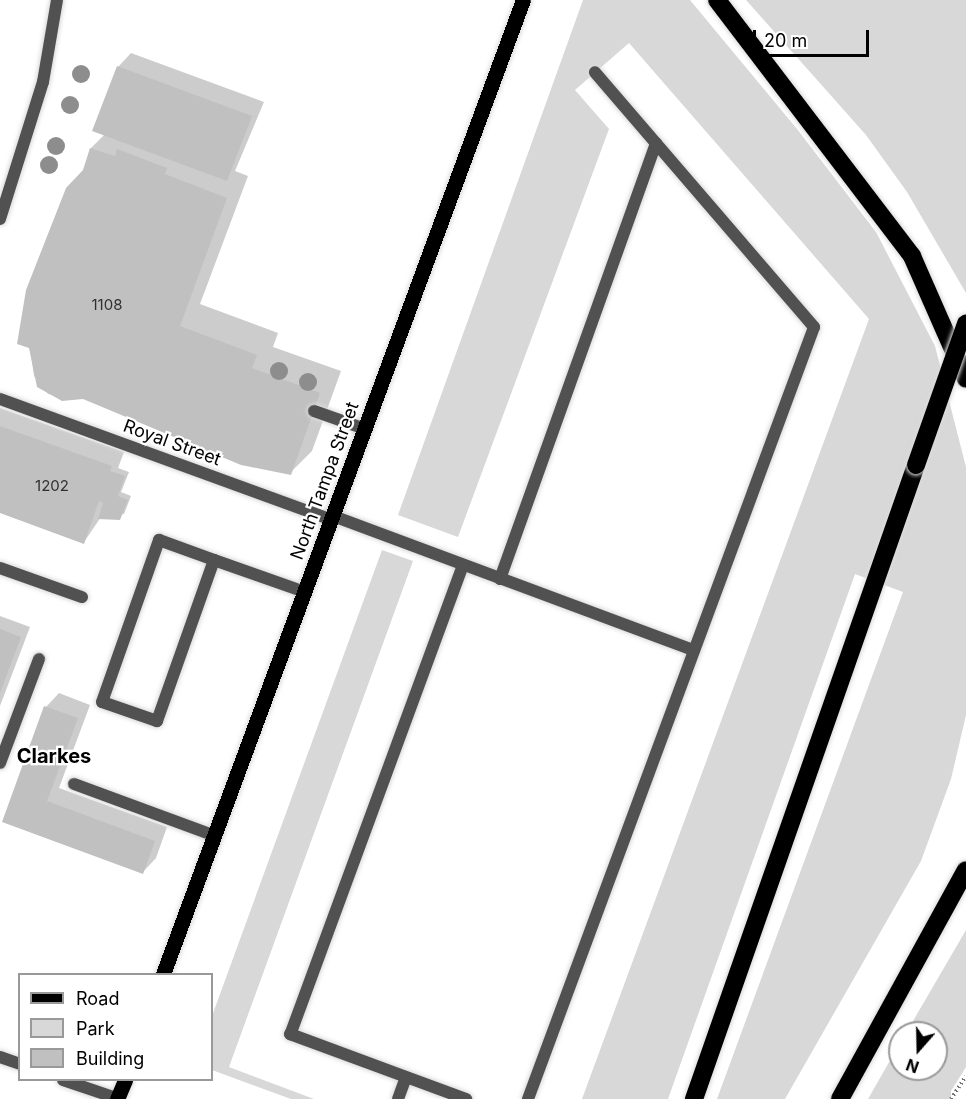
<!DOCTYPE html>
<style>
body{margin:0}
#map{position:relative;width:966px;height:1099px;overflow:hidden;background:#fff;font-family:Inter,sans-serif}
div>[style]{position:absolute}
.green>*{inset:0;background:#d8d8d8}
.shadow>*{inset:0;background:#0003}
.building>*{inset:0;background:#c0c0c0}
.path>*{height:4px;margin-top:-2px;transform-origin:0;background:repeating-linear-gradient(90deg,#737373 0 1.5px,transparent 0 4.5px)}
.roads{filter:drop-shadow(0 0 2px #dbdbdb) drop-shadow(0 0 2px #dbdbdb)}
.lane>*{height:12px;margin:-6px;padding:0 6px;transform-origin:6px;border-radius:6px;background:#515151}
.street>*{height:12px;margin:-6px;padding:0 6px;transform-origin:6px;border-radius:6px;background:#515151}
.primary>*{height:15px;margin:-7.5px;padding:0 7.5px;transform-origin:7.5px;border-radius:7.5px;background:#000}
.highway>*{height:18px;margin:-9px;padding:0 9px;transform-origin:9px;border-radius:9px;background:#000}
.bridges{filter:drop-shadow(0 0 2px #dbdbdb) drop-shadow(0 0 2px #dbdbdb)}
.highway-bridge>*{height:18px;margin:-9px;padding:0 9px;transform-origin:9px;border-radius:9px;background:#000}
.trees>*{width:18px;height:18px;margin:-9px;border-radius:50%;background:#8d8d8d}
span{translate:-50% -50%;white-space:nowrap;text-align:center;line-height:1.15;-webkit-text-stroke:4.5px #fff;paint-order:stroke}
.number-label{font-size:15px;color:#303030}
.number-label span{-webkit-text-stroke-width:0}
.street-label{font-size:18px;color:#000}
.neighbourhood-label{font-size:20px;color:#000;font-weight:700}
.legend{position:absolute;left:18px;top:973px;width:195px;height:108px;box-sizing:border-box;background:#fff;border:2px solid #999;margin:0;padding:8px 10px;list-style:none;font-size:18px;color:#000}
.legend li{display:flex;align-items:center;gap:12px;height:30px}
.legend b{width:30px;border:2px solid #999}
.north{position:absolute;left:888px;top:1021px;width:60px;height:60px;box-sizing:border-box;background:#fff;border:2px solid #999;border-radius:50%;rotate:200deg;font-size:16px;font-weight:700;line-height:24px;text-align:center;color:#000}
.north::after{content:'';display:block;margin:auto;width:21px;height:27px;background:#000;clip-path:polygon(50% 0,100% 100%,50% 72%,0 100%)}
.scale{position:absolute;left:753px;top:30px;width:116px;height:27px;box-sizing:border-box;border:3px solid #000;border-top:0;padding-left:8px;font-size:18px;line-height:21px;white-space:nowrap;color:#000;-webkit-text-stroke:4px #fff;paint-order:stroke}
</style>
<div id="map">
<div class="green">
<i style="clip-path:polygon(583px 0,690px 0,797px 129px,876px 232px,935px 346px,966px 467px,966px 715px,951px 779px,921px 861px,785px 1099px,717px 1099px,903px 592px,855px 574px,668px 1099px,582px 1099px,869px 319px,629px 43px,575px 90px,609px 129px,458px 537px,398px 515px)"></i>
<i style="clip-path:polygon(746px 0,966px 0,966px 293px,907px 192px,866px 135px)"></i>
<i style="clip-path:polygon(382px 550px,413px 561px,229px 1067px,314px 1099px,291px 1099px,212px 1070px,212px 1016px)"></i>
<i style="clip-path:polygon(966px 930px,966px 1067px,951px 1091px,951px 1099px,868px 1099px,900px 1043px,900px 1069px,936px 1069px,936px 1033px,906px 1033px)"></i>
</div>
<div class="shadow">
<i style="clip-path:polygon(131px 53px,264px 102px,235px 171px,248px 176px,200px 304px,278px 333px,273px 347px,341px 371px,312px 451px,290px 473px,83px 398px,48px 394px,34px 376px,30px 347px,84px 170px,91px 148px,105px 134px,118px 67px)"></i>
<i style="clip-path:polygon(0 408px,124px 452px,118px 468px,129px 472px,121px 492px,131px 496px,124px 514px,101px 517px,84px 542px,0 512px)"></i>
<i style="clip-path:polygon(0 616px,30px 627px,0 706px)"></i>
<i style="clip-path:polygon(59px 693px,90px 705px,59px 788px,167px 827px,156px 858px,143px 872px,4px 821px,46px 707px)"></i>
</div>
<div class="building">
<i style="clip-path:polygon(117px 66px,252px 116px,227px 181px,92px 131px)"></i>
<i style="clip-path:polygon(90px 148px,115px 156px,117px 149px,167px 168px,165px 174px,227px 198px,180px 326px,257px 355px,252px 368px,320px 393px,291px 475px,241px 465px,83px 399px,62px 401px,37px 387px,29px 348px,17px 344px,26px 290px,66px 188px,83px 170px)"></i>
<i style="clip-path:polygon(0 426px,112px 466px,110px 471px,125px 476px,118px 496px,128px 500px,120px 520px,98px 519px,103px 503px,99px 501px,84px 544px,0 513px)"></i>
<i style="clip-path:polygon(0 629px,21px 637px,0 693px)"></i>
<i style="clip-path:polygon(44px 706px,78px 718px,47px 801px,155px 841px,143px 874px,2px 822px)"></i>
</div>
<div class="path">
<i style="left:951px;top:1099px;width:27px;rotate:-57deg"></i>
</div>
<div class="roads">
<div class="lane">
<i style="left:314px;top:411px;width:54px;rotate:19.4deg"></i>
<i style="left:333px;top:516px;width:385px;rotate:20.4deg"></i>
<i style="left:159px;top:540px;width:59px;rotate:20deg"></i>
<i style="left:214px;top:560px;width:171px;rotate:109.5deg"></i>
<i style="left:157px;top:721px;width:58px;rotate:-160.9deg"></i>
<i style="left:102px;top:702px;width:172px;rotate:-70.6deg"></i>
<i style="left:214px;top:560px;width:96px;rotate:19.4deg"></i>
<i style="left:463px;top:565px;width:500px;rotate:110.2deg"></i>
<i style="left:290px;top:1034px;width:188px;rotate:20.3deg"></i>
<i style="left:0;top:568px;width:87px;rotate:19.5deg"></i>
<i style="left:500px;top:579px;width:463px;rotate:-70.3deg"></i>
<i style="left:0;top:763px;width:111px;rotate:-69.4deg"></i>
<i style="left:74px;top:784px;width:150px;rotate:20.2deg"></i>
<i style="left:398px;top:1099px;width:23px;rotate:-70deg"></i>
<i style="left:528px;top:1099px;width:823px;rotate:-69.67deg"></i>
<i style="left:814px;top:327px;width:336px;rotate:-130.7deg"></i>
</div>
<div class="street">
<i style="left:0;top:219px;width:144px;rotate:-72.6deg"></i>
<i style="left:43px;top:82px;width:83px;rotate:-80.3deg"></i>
<i style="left:0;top:399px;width:353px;rotate:20deg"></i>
<i style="left:0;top:1057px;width:21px;rotate:19deg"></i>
<i style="left:63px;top:1080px;width:59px;rotate:18.7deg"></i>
</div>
<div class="primary">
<i style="left:163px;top:974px;width:1038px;rotate:-69.72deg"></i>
<i style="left:117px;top:1099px;width:21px;rotate:-67deg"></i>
</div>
<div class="highway">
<i style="left:717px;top:0;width:322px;rotate:52.7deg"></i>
<i style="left:912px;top:256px;width:134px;rotate:66.3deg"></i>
<i style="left:694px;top:1099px;width:672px;rotate:-70.7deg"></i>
<i style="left:840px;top:1099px;width:261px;rotate:-61.2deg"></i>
</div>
</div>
<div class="bridges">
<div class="highway-bridge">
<i style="left:916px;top:465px;width:150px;rotate:-70.5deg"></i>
</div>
</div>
<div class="trees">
<i style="left:81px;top:74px"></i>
<i style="left:70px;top:105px"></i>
<i style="left:56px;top:146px"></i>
<i style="left:49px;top:165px"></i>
<i style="left:279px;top:371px"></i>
<i style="left:308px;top:382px"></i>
</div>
<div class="number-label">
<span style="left:107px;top:305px">1108</span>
<span style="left:52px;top:486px">1202</span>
</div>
<div class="street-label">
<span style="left:172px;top:443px;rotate:20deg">Royal Street</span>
<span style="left:325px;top:481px;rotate:-70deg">North Tampa Street</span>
</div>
<div class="neighbourhood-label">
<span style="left:54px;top:756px">Clarkes</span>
</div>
<ul class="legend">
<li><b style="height:8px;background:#000"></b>Road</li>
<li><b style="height:16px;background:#d8d8d8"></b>Park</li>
<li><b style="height:16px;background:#c0c0c0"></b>Building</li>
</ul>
<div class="north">N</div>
<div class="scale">20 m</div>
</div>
